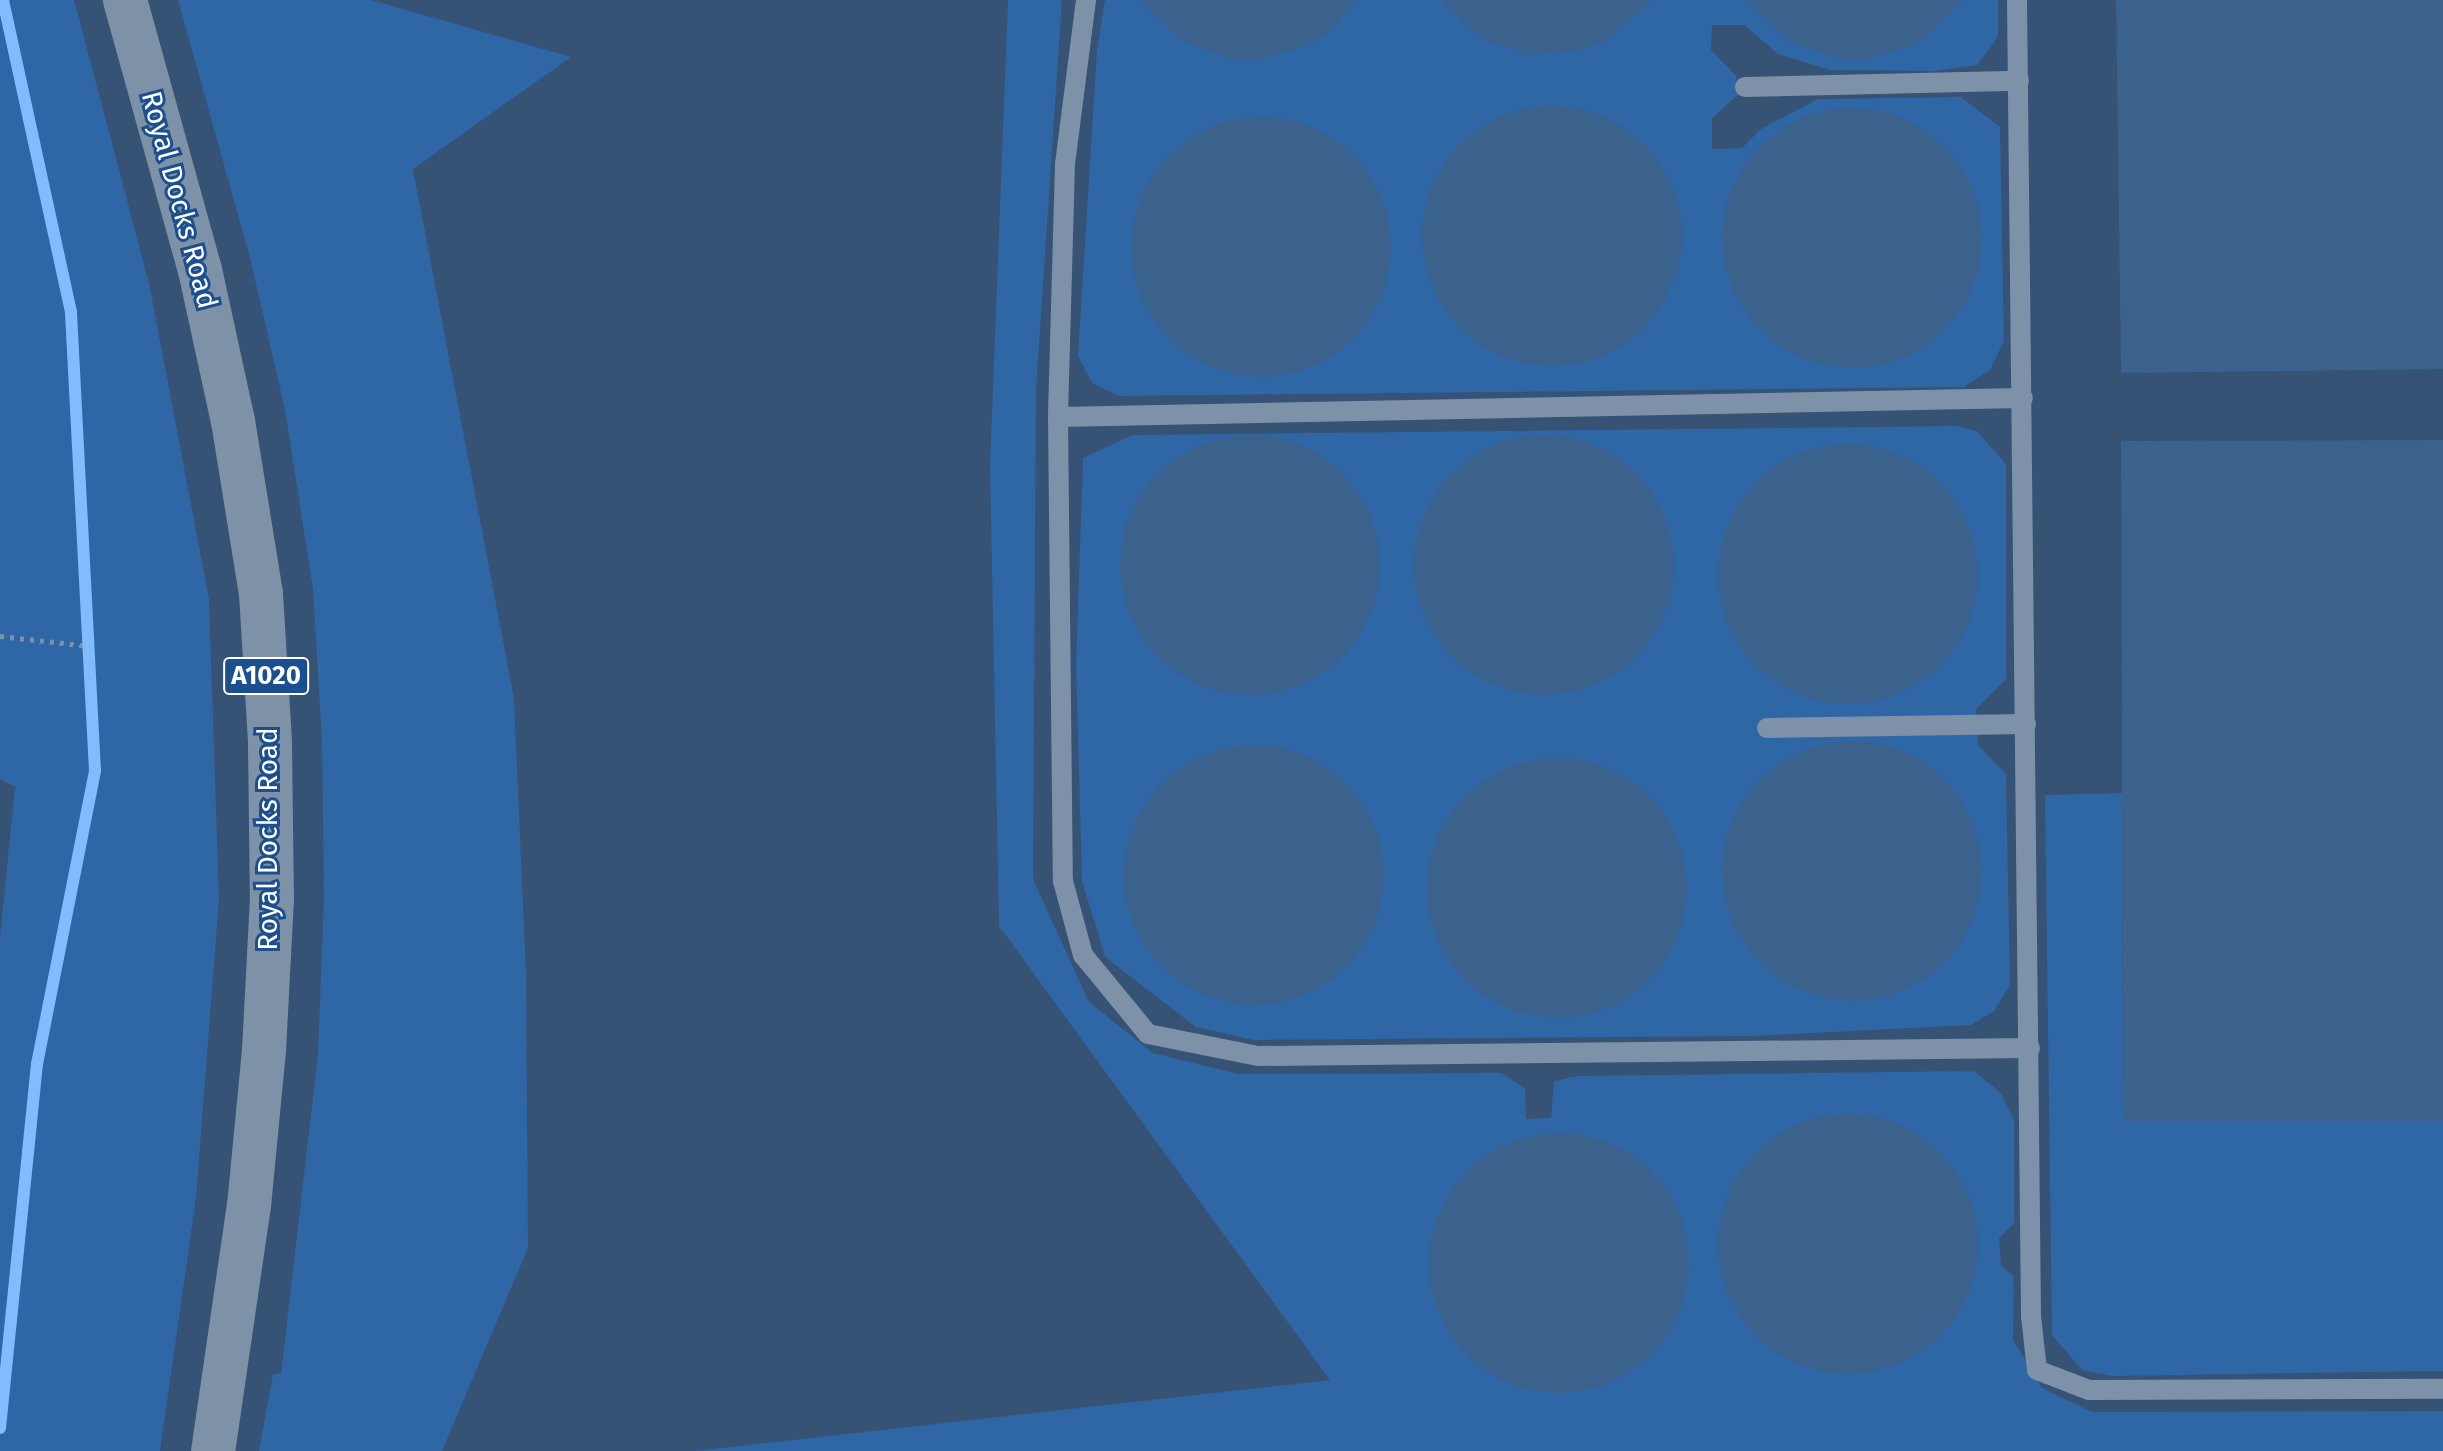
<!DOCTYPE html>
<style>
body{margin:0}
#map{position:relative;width:2443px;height:1451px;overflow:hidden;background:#365274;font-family:"Fira Sans",sans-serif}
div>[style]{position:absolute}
.green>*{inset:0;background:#2f66a5}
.water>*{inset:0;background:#3b618d}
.round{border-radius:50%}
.path>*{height:5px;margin-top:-2.5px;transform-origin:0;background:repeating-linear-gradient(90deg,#7d92a8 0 4px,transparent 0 10px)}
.lane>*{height:20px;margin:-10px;padding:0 10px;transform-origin:10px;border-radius:10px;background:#7d92a8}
.highway>*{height:44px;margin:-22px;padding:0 22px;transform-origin:22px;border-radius:22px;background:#7e92a7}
.cycleway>*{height:12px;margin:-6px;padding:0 6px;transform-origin:6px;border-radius:6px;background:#80bcff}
span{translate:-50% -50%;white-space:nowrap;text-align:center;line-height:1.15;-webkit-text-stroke:6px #1b4f8f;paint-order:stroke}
.shield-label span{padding:2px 6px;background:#1b4f8f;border:2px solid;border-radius:6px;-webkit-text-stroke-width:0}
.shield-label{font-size:26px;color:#fff;font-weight:700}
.street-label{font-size:28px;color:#fff}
</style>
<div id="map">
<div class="green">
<i style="clip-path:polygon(0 0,74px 0,149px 283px,209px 599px,219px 899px,196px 1198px,160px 1451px,0 1451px,0 938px,15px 787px,0 779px)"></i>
<i style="clip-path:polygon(178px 0,371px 0,571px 57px,413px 169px,514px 698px,526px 972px,528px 1248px,442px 1451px,259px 1451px,273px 1374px,281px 1374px,318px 1054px,324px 898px,322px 742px,313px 589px,285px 410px,250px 258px)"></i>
<i style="clip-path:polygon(1008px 0,1062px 0,1036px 390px,1033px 879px,1089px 1002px,1153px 1053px,1238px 1074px,1501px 1073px,1525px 1088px,1526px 1119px,1551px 1118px,1554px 1081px,1578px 1076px,1974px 1071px,2001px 1093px,2014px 1120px,2014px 1223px,1999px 1238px,2001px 1265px,2014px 1277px,2013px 1340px,2042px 1388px,2092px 1412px,2443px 1411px,2443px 1451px,694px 1451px,1330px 1380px,999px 926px,990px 465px)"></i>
<i style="clip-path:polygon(1105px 0,1998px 0,1998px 37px,1977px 65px,1936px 71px,1830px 70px,1778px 54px,1744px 25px,1712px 25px,1711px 50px,1736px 76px,1739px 94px,1712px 118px,1712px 149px,1742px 148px,1761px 129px,1818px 99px,1961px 97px,2000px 127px,2004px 341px,1990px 370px,1964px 387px,1119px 396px,1092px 383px,1078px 356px,1097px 49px)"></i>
<i style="clip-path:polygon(1957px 426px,1977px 431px,2006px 464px,2006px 679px,1976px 709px,1978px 745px,2006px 774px,2010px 985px,1994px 1011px,1971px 1025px,1752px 1036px,1253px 1040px,1196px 1027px,1105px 957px,1082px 881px,1076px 665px,1083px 458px,1132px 435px)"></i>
<i style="clip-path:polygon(2122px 793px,2123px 1121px,2443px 1121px,2443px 1371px,2112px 1376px,2082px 1370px,2052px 1335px,2045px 795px)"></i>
</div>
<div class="water">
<i style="clip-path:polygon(1139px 0,1357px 0,1331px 30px,1309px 45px,1260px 59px,1234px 59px,1185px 43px)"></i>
<i style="clip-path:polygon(1440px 0,1652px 0,1608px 40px,1583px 50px,1532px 55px,1482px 39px)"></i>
<i style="clip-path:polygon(1746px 0,1964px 0,1916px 45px,1866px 59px,1841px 59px,1791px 43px)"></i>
<i style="clip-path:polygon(2116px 0,2443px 0,2443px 369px,2121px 373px)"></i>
<i class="round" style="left:1422px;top:106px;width:260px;height:260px"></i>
<i class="round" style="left:1722px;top:108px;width:260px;height:260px"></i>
<i class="round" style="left:1131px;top:117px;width:260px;height:260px"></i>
<i class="round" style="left:1414px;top:435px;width:260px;height:260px"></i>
<i class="round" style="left:1120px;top:435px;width:260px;height:260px"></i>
<i style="clip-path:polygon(2443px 440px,2443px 1121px,2123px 1121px,2121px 441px)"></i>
<i class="round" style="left:1718px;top:444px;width:260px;height:260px"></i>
<i class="round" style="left:1722px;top:741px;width:260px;height:260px"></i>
<i class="round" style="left:1124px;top:745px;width:260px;height:260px"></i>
<i class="round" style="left:1427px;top:758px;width:260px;height:260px"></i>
<i class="round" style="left:1718px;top:1114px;width:260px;height:260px"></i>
<i class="round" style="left:1429px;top:1133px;width:260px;height:260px"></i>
</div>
<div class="path">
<i style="left:0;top:636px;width:90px;rotate:6.4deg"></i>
</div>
<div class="lane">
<i style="left:1086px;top:0;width:165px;rotate:97.3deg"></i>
<i style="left:1065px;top:164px;width:253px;rotate:91.6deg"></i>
<i style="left:1058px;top:417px;width:464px;rotate:89.4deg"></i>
<i style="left:1063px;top:881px;width:77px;rotate:74.9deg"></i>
<i style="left:1083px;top:955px;width:102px;rotate:50.6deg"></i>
<i style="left:1148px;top:1034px;width:112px;rotate:11.3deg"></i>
<i style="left:1258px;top:1056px;width:772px;rotate:-0.59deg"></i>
<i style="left:2017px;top:0;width:1316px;rotate:89.39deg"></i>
<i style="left:2031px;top:1316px;width:54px;rotate:83.7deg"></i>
<i style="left:2037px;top:1370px;width:56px;rotate:21deg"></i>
<i style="left:2089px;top:1390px;width:354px;rotate:-0.2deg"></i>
<i style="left:1745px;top:87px;width:274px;rotate:-1.3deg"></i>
<i style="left:1058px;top:417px;width:965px;rotate:-1.13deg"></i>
<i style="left:1767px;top:728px;width:259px;rotate:-0.9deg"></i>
</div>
<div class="highway">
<i style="left:125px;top:0;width:280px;rotate:74.5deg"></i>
<i style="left:200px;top:270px;width:155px;rotate:77.7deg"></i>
<i style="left:233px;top:421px;width:175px;rotate:80.8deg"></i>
<i style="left:261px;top:594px;width:149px;rotate:86.5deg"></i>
<i style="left:270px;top:743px;width:155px;rotate:89.3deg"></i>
<i style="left:272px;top:898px;width:152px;rotate:93deg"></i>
<i style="left:264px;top:1050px;width:156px;rotate:95.5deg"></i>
<i style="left:249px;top:1205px;width:249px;rotate:98.3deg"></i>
</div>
<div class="cycleway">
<i style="left:0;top:1428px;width:366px;rotate:-84.2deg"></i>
<i style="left:37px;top:1064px;width:299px;rotate:-78.8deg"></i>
<i style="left:95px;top:771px;width:460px;rotate:-93deg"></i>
<i style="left:71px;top:312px;width:319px;rotate:-102.3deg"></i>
</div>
<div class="shield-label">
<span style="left:266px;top:676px">A1020</span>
</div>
<div class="street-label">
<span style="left:179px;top:200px;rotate:75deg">Royal Docks Road</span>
<span style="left:268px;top:839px;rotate:-90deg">Royal Docks Road</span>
</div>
</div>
